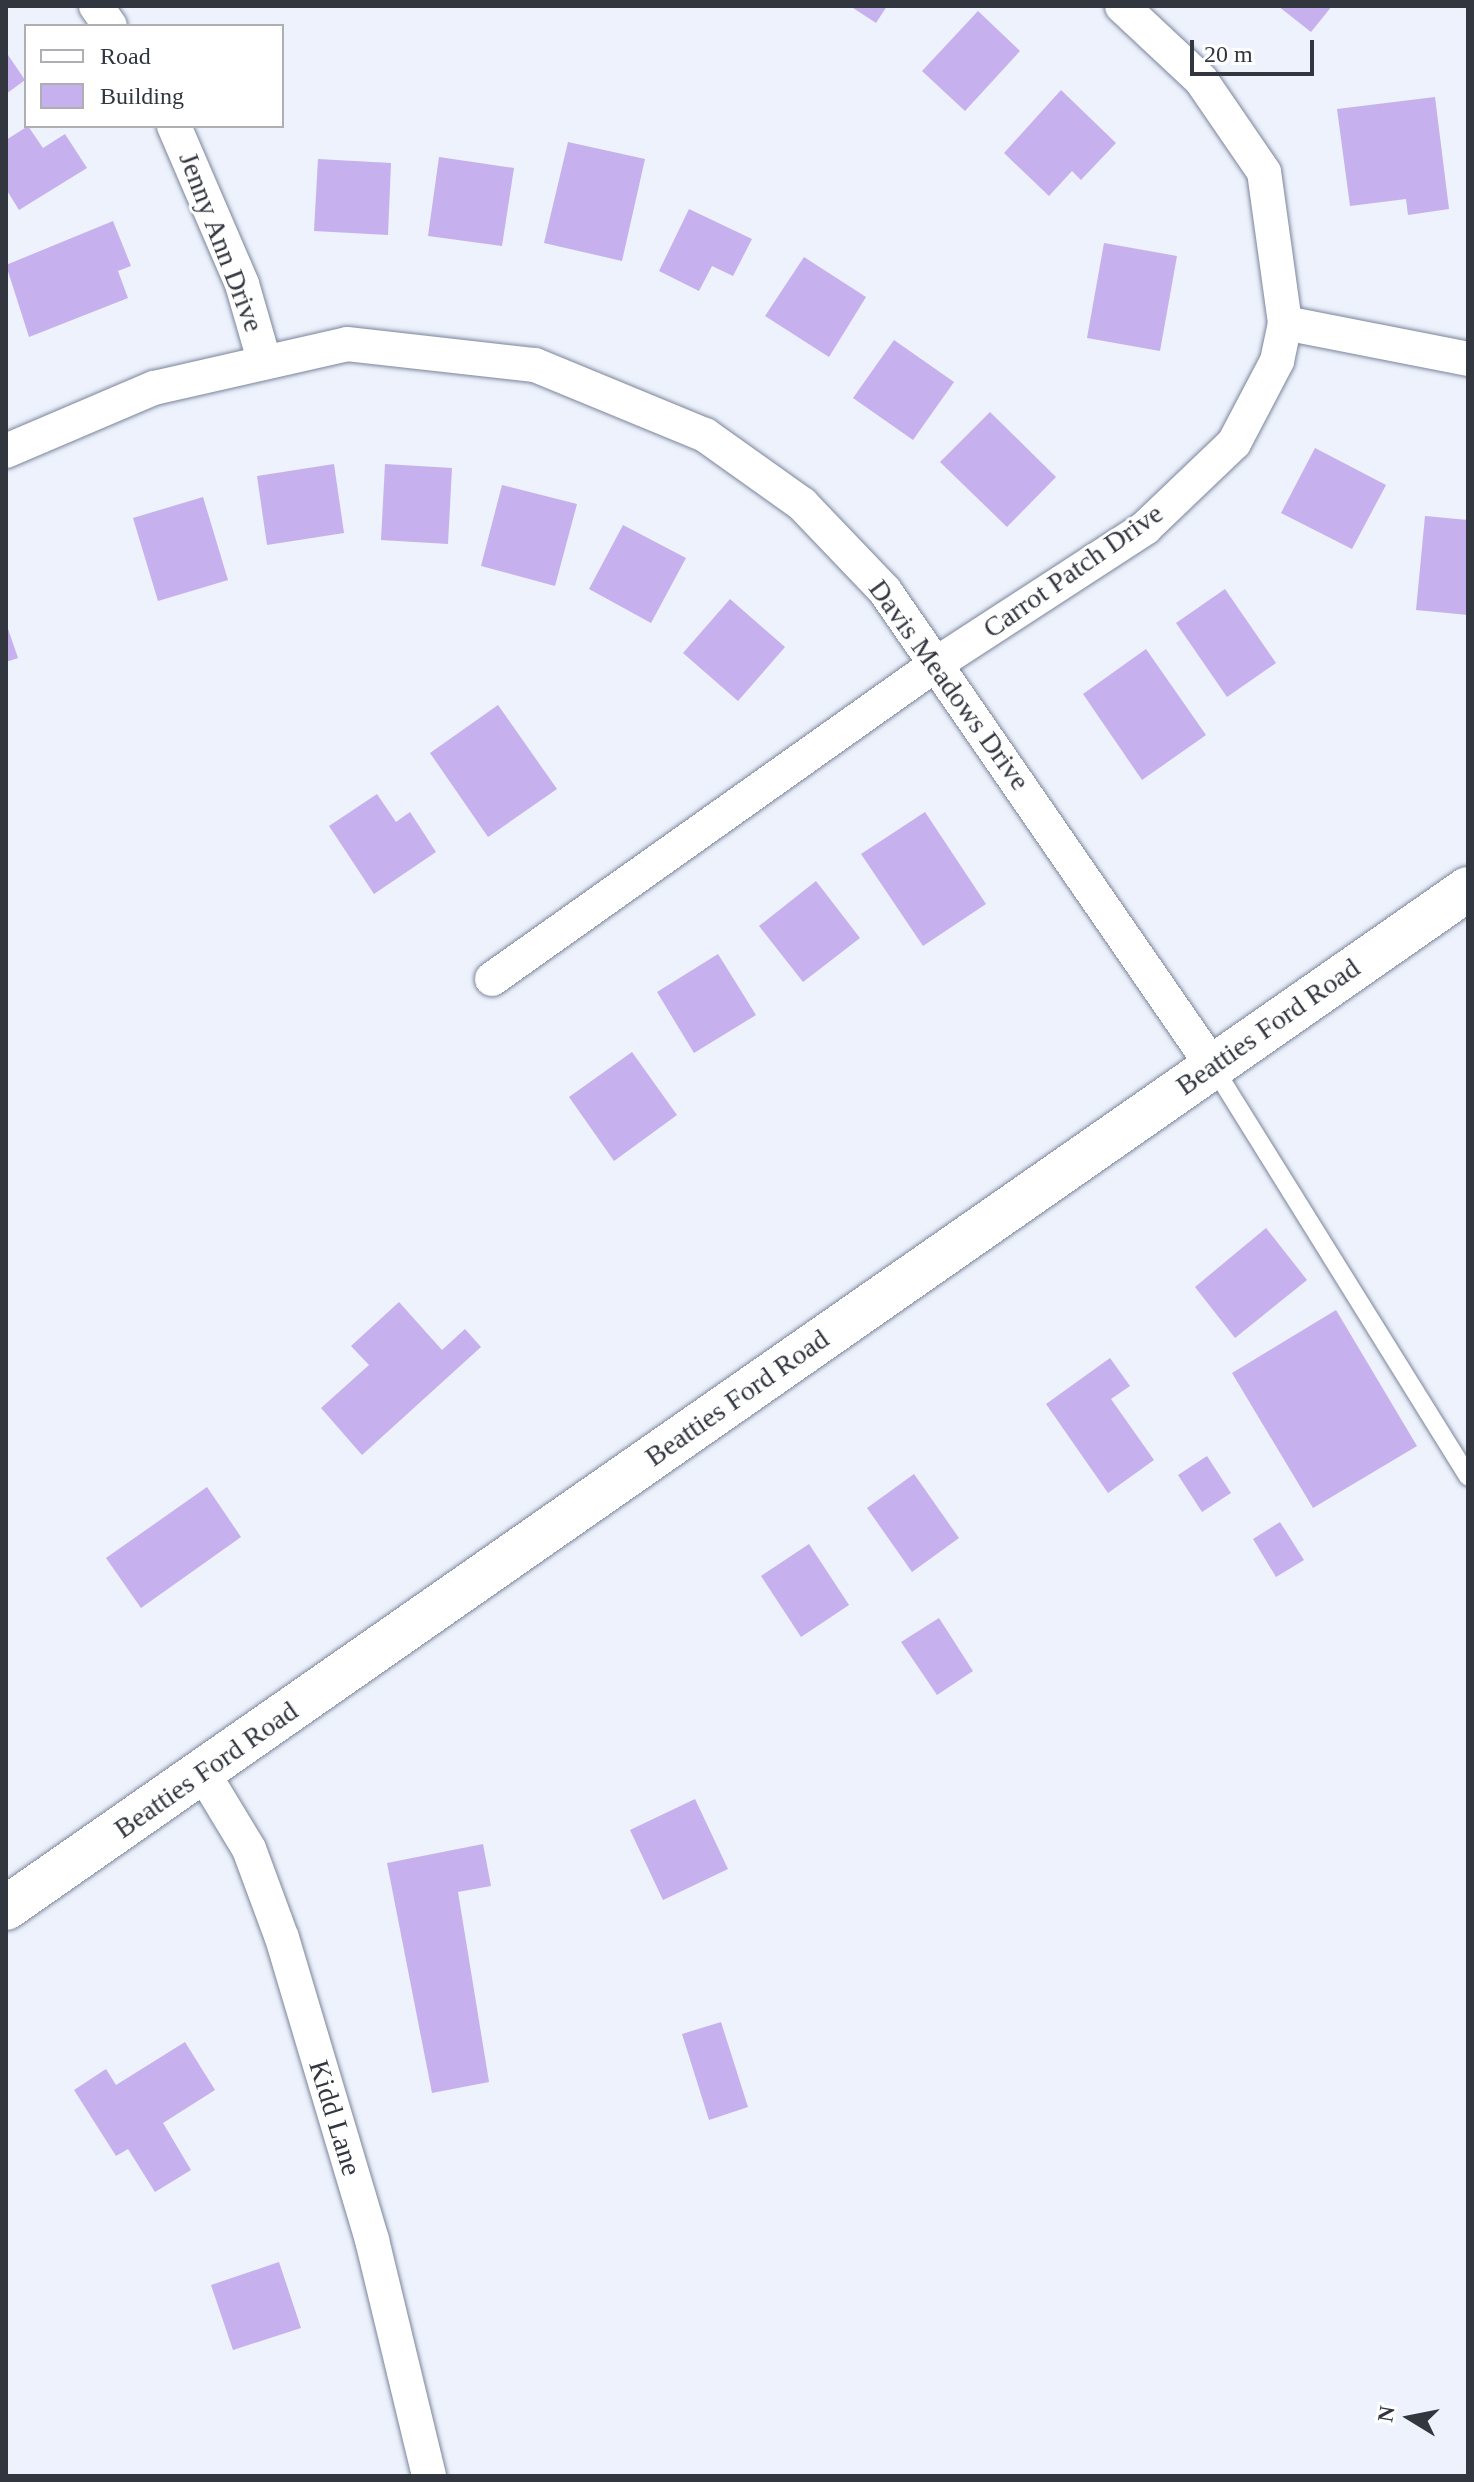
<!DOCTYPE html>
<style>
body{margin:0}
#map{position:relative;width:1474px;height:2482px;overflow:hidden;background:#edf2fc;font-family:Georgia,serif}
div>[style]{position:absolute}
.building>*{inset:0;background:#c6b1ee}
.roads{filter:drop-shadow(0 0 2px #7b849b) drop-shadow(0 0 2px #7b849b)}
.lane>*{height:18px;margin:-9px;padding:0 9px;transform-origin:9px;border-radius:9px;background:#fff}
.street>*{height:34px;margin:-17px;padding:0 17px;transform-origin:17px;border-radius:17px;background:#fff}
.secondary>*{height:44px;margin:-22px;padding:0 22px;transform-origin:22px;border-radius:22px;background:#fff}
span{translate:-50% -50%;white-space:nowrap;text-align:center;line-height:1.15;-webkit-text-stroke:6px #fff;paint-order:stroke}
.street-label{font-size:28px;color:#32363f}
.frame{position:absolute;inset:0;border:8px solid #32363f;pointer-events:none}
.legend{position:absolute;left:24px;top:24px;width:260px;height:104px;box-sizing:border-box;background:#fff;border:2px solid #adafb2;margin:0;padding:10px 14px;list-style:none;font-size:24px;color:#32363f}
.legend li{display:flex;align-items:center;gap:16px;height:40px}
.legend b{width:40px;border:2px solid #adafb2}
.north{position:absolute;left:1370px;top:2378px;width:80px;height:80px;-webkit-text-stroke:6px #fff;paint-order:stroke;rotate:280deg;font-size:22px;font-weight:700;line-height:32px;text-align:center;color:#32363f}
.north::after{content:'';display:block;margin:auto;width:28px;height:36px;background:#32363f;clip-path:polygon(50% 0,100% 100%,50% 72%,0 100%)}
.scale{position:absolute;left:1190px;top:40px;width:124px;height:36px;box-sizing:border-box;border:4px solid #32363f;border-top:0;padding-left:10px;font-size:24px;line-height:28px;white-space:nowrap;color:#32363f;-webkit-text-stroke:6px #fff;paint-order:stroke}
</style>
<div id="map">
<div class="building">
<i style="clip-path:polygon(850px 6px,887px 6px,876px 23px)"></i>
<i style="clip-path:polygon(1278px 6px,1332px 6px,1311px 32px)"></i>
<i style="clip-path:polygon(978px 11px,1020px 51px,965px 111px,922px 71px)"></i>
<i style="clip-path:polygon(6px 52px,25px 80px,6px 94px)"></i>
<i style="clip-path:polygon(1061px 90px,1116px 143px,1081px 180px,1072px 171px,1049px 196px,1004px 153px)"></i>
<i style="clip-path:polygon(1435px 97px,1449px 209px,1408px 215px,1406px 199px,1350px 206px,1337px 109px)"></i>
<i style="clip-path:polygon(28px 126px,43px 148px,65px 134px,87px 168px,19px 210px,6px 189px,6px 140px)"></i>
<i style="clip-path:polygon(568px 142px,645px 159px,622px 261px,544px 243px)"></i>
<i style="clip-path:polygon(439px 157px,514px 168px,502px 246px,428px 236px)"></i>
<i style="clip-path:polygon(318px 159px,391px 163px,388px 235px,314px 231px)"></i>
<i style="clip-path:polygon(689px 209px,752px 239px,733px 276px,712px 266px,699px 291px,659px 271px)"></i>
<i style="clip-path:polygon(113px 221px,131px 266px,118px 271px,128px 298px,29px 337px,6px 265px)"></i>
<i style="clip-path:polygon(1104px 243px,1177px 256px,1160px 351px,1087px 338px)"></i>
<i style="clip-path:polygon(804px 257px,866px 297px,829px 357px,765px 316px)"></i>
<i style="clip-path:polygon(894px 340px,954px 382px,913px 440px,853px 398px)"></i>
<i style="clip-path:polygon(990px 412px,1056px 477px,1007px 527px,940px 462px)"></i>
<i style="clip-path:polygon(1315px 448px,1386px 485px,1352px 549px,1281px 513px)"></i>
<i style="clip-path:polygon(334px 464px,344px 533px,267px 545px,257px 476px)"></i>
<i style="clip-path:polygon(385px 464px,452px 468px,448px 544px,381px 540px)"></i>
<i style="clip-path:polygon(502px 485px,577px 504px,555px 586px,481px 566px)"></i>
<i style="clip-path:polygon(203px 497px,228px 580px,158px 601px,133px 518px)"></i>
<i style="clip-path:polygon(1425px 516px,1468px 520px,1468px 615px,1416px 610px)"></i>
<i style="clip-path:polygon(623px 525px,686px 558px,651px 623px,589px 589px)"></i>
<i style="clip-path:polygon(1225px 589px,1276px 663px,1227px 697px,1176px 623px)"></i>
<i style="clip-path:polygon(730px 599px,785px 647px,738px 701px,683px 653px)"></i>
<i style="clip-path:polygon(6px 623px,18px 658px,6px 662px)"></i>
<i style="clip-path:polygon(1146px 649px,1206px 735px,1142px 780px,1083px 694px)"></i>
<i style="clip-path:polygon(498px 705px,557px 789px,488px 837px,430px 753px)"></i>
<i style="clip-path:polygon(377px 794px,396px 822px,410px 812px,436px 852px,374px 894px,329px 826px)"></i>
<i style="clip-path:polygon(925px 812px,986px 904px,923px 946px,861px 854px)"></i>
<i style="clip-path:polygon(816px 881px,860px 938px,803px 982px,759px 926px)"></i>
<i style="clip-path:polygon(718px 954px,756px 1015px,694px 1053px,657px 992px)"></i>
<i style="clip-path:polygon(632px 1052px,677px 1115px,614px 1161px,569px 1097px)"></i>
<i style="clip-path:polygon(1266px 1228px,1307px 1280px,1235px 1338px,1195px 1287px)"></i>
<i style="clip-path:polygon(399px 1302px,442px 1350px,465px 1329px,481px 1347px,362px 1455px,321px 1408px,369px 1365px,351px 1346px)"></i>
<i style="clip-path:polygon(1336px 1310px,1417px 1446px,1313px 1508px,1232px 1373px)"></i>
<i style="clip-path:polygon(1110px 1358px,1130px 1386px,1111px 1399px,1154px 1460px,1108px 1493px,1046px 1404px)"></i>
<i style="clip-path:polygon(1207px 1456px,1231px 1493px,1202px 1512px,1178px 1475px)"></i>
<i style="clip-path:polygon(914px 1474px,959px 1538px,912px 1572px,867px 1508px)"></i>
<i style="clip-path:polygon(207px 1487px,241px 1537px,141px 1608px,106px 1558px)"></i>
<i style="clip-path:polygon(1280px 1522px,1304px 1560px,1276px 1577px,1253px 1539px)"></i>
<i style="clip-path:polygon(809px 1544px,849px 1605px,801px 1637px,761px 1576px)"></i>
<i style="clip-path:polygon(939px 1618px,973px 1671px,937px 1695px,901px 1642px)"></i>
<i style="clip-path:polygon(695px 1799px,728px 1869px,663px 1900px,630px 1830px)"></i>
<i style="clip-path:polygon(483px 1844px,491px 1886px,458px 1892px,489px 2082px,432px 2093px,387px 1863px)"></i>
<i style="clip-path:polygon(721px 2022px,748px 2107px,709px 2120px,682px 2034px)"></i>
<i style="clip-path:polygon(185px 2042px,215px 2090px,163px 2123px,191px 2170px,155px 2192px,128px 2149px,116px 2156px,74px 2090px,106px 2069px,116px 2085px)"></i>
<i style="clip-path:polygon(279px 2262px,301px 2328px,233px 2350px,211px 2285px)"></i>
</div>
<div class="roads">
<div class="lane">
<i style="left:1212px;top:1065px;width:485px;rotate:58.1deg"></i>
</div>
<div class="street">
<i style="left:96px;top:6px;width:24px;rotate:55deg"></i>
<i style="left:174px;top:126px;width:172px;rotate:66.7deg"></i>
<i style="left:242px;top:284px;width:79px;rotate:73.9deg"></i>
<i style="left:1285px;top:323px;width:187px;rotate:11.1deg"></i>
<i style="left:6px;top:451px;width:161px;rotate:-23.1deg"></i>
<i style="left:154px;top:388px;width:198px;rotate:-12.8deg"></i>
<i style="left:347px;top:344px;width:189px;rotate:6.4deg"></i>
<i style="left:535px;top:365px;width:184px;rotate:22.4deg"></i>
<i style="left:705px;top:435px;width:119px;rotate:35.4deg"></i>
<i style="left:802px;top:504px;width:120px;rotate:46.3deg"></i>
<i style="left:885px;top:591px;width:576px;rotate:55.4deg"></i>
<i style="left:492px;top:979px;width:548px;rotate:-35.34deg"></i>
<i style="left:939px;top:662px;width:246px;rotate:-33deg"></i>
<i style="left:1145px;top:528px;width:123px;rotate:-43.7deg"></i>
<i style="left:1234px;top:443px;width:93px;rotate:-62.3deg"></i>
<i style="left:1277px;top:361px;width:39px;rotate:-78deg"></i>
<i style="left:1285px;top:323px;width:152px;rotate:-97.9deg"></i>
<i style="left:1264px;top:172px;width:112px;rotate:-124.4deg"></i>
<i style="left:1201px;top:80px;width:108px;rotate:-136.9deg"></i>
<i style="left:203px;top:1773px;width:89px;rotate:58.8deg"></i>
<i style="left:249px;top:1849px;width:95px;rotate:69.7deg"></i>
<i style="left:282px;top:1938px;width:315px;rotate:73.4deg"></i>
<i style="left:372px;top:2240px;width:243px;rotate:76.4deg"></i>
</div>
<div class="secondary">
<i style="left:6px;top:1908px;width:1782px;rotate:-34.88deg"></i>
</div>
</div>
<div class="street-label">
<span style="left:221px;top:242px;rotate:69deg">Jenny Ann Drive</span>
<span style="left:1073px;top:571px;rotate:-35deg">Carrot Patch Drive</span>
<span style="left:949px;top:685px;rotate:54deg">Davis Meadows Drive</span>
<span style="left:1268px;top:1027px;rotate:-35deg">Beatties Ford Road</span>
<span style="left:737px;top:1398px;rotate:-35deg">Beatties Ford Road</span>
<span style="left:206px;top:1770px;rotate:-35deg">Beatties Ford Road</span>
<span style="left:335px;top:2118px;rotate:73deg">Kidd Lane</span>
</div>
<div class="frame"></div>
<ul class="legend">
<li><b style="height:10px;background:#fff"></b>Road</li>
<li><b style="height:22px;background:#c6b1ee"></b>Building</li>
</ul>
<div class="north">N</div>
<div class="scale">20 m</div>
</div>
